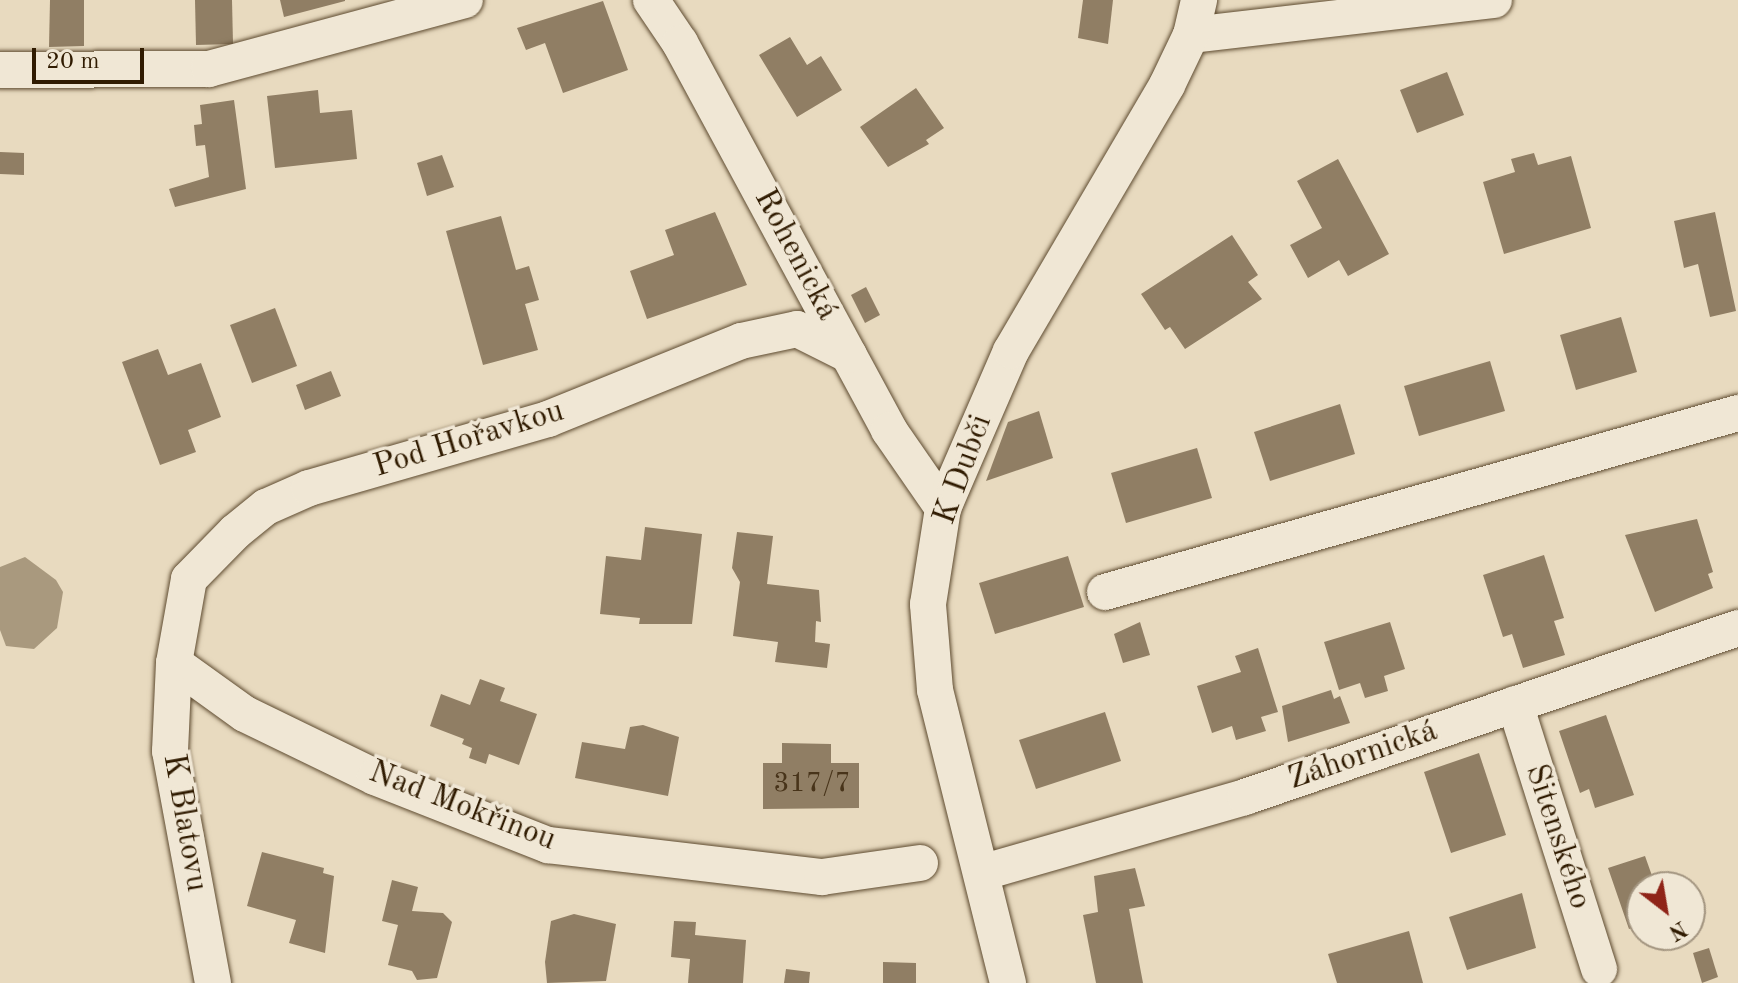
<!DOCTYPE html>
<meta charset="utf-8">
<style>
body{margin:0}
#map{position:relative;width:1738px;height:983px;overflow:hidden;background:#e8dabf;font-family:"Old Standard TT",serif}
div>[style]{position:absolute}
.water>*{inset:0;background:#a9997e}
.building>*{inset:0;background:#907e64}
.roads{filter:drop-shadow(0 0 2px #5e4b30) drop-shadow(0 0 2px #5e4b30)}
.minor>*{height:36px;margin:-18px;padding:0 18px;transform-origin:18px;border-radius:18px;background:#f0e7d5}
span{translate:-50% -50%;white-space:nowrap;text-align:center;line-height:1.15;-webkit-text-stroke:7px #f0e7d5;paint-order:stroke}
.number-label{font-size:28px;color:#48341a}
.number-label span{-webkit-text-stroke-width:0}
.street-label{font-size:32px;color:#301b01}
.north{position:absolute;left:1626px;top:871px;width:80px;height:80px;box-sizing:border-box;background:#f0e7d5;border:2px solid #a39580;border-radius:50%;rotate:149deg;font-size:22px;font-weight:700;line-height:32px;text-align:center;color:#301b01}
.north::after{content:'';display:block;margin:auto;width:28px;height:36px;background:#8f2418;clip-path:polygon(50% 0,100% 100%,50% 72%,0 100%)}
.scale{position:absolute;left:32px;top:48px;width:112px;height:36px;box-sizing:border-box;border:4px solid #301b01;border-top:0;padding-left:10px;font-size:24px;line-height:28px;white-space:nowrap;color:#301b01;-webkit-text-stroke:6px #f0e7d5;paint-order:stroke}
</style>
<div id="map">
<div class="water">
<i style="clip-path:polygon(25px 557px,56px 580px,63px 592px,57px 628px,34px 649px,6px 646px,0 630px,0 567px)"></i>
</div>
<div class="building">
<i style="clip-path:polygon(50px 0,84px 0,84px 46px,49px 47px)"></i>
<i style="clip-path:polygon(195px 0,232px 0,233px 44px,196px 45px)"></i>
<i style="clip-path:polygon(280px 0,345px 0,345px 1px,284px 17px)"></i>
<i style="clip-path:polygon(1083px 0,1113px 0,1108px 44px,1078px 38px)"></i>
<i style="clip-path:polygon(603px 1px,628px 70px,563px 93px,545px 43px,526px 50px,517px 28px)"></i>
<i style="clip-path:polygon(790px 37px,807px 65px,821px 56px,842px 90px,797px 117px,759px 55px)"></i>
<i style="clip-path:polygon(1447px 72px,1464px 115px,1417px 133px,1400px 90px)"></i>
<i style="clip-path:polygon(916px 88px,944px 128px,926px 140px,929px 144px,888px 167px,860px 127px)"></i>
<i style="clip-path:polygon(318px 90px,320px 113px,352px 110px,357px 159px,275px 168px,267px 96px)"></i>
<i style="clip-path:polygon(234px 100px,246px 189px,175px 207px,169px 189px,209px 177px,205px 145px,196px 146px,194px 125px,202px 124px,200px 105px)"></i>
<i style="clip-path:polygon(0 152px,24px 153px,24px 175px,0 174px)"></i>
<i style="clip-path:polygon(1534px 153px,1538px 165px,1571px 156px,1591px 228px,1504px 254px,1483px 182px,1515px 172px,1511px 159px)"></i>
<i style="clip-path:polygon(442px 155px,454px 187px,427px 196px,417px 163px)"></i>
<i style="clip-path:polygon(1338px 159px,1389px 254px,1348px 276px,1339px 260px,1308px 278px,1290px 245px,1322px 228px,1297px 181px)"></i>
<i style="clip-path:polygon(715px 212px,747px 285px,647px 319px,630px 271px,674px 255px,665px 230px)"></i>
<i style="clip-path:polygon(1715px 212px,1736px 311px,1710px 317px,1698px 264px,1684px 268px,1674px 221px)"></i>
<i style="clip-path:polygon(501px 216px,516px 270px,529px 266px,539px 300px,525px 304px,538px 350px,483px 365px,446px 231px)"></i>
<i style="clip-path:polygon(1232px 235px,1258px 275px,1248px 282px,1262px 299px,1185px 349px,1170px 327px,1165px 330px,1141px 294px)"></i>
<i style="clip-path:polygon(866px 287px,880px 315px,865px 323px,851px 295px)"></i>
<i style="clip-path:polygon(275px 308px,297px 366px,252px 383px,230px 325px)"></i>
<i style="clip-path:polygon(1621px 317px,1637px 372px,1576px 390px,1560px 335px)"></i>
<i style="clip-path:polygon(158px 349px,168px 375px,201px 363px,221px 417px,188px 430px,196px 452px,160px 465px,122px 362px)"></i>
<i style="clip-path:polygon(1490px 361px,1505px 411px,1419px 436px,1404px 386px)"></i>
<i style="clip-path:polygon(331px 371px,341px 396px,305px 410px,296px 385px)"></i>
<i style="clip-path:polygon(1340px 404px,1355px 454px,1270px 481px,1254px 432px)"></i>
<i style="clip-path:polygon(1039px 411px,1053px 458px,986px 481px,1008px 422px)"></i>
<i style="clip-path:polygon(1197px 448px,1212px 498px,1126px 523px,1111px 473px)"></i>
<i style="clip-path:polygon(1697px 519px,1713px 572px,1708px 574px,1713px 588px,1655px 612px,1625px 535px)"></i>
<i style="clip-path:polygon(645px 527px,702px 534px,692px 624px,639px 624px,640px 618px,600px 614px,606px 556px,641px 560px)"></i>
<i style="clip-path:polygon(737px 532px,773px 536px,767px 584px,819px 590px,821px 622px,816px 621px,815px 642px,830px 644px,827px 668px,775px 662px,778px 642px,733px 636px,740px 582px,732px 568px)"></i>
<i style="clip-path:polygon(1544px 555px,1564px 618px,1554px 621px,1565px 655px,1523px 668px,1512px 634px,1503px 637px,1483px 575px)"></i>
<i style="clip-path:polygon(1068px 556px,1084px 607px,995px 634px,979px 583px)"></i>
<i style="clip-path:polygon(1140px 622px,1150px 655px,1123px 663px,1114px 634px)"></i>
<i style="clip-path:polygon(1390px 622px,1405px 669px,1384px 676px,1388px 691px,1365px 698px,1360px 683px,1339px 690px,1324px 642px)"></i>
<i style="clip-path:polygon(1258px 648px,1278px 712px,1261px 717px,1266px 731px,1236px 740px,1232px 726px,1212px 733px,1197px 686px,1241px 672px,1235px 656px)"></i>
<i style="clip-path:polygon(480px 679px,505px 688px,500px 701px,537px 714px,519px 765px,489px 754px,486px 764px,469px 758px,472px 748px,462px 744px,464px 739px,430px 726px,441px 694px,470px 705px)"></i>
<i style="clip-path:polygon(1331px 690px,1334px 699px,1340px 696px,1350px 723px,1288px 742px,1282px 706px)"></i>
<i style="clip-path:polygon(1105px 712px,1121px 761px,1036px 789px,1019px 740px)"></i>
<i style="clip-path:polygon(1606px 715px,1634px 795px,1595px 808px,1589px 789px,1580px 793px,1559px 731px)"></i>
<i style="clip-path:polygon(643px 725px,679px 737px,668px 796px,575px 778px,582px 742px,625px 749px,630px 727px)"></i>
<i style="clip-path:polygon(782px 743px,831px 744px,831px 763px,859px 763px,859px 808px,763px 809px,763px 763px,782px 763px)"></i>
<i style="clip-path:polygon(1479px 753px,1506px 835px,1451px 853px,1424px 772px)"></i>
<i style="clip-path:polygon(262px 852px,324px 868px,323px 873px,334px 876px,325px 953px,289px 943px,296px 920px,247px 906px)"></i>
<i style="clip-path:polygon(1645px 856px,1656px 887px,1642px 887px,1642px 925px,1629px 929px,1608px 868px)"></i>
<i style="clip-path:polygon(1135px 868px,1145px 906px,1129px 909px,1143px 983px,1096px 983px,1083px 915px,1098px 912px,1094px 876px)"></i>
<i style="clip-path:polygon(392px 880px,418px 887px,412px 911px,443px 913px,452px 922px,437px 978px,417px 980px,412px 971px,388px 965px,398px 925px,382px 921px)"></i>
<i style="clip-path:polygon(1522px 893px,1536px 948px,1467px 970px,1449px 917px)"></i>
<i style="clip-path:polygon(574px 914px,616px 924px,606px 981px,547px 983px,545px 962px,551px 921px)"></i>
<i style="clip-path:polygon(674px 921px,696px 922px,695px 935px,746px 940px,743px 983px,688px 983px,690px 959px,671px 957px)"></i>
<i style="clip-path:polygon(1409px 931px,1423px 983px,1337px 983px,1328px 954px)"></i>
<i style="clip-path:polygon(1709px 948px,1718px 977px,1702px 983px,1693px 953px)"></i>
<i style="clip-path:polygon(883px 962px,916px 963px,916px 983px,883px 983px)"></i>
<i style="clip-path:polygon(786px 969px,810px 972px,809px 983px,784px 983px)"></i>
</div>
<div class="roads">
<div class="minor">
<i style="left:651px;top:0;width:52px;rotate:56deg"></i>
<i style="left:680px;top:43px;width:440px;rotate:61.6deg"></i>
<i style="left:889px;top:430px;width:95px;rotate:55.3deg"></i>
<i style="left:1191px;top:35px;width:305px;rotate:-6.6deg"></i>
<i style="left:0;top:70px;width:209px;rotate:-0.3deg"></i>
<i style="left:209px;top:69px;width:265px;rotate:-15.1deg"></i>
<i style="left:1105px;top:592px;width:658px;rotate:-15.79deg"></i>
<i style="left:174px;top:663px;width:87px;rotate:35.7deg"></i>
<i style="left:245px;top:714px;width:144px;rotate:25.9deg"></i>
<i style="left:375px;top:777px;width:186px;rotate:21.5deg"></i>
<i style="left:548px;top:845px;width:276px;rotate:6.7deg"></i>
<i style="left:822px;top:877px;width:99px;rotate:-8.1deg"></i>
<i style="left:1515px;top:704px;width:278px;rotate:72.4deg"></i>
<i style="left:984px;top:872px;width:272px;rotate:-16deg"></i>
<i style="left:1245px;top:797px;width:521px;rotate:-18.92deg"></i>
<i style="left:213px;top:983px;width:236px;rotate:-100.5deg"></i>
<i style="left:170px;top:751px;width:88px;rotate:-87.4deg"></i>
<i style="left:174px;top:663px;width:85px;rotate:-79.9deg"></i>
<i style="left:189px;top:579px;width:66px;rotate:-45.6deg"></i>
<i style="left:235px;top:532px;width:40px;rotate:-39deg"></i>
<i style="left:266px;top:507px;width:47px;rotate:-23.8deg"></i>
<i style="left:309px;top:488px;width:249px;rotate:-16.1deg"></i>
<i style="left:548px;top:419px;width:208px;rotate:-22deg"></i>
<i style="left:741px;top:341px;width:57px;rotate:-12.1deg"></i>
<i style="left:797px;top:329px;width:58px;rotate:26.6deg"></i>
<i style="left:1008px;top:983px;width:302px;rotate:-104deg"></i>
<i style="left:935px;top:690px;width:86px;rotate:-94.7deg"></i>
<i style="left:928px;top:604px;width:97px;rotate:-81.1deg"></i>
<i style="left:943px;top:508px;width:171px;rotate:-66.6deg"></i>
<i style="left:1011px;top:351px;width:308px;rotate:-59.6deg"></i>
<i style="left:1167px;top:85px;width:55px;rotate:-64.4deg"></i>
<i style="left:1191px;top:35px;width:36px;rotate:-77deg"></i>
</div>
</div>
<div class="number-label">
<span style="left:812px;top:784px">317/7</span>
</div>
<div class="street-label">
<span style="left:795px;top:255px;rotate:62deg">Rohenická</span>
<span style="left:469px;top:440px;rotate:-17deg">Pod Hořavkou</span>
<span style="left:964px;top:470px;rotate:-70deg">K Dubči</span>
<span style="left:1363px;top:756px;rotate:-19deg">Záhornická</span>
<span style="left:462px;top:807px;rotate:21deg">Nad Mokřinou</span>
<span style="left:184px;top:823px;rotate:80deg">K Blatovu</span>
<span style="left:1557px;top:837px;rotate:72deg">Sitenského</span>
</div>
<div class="north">N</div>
<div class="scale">20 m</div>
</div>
